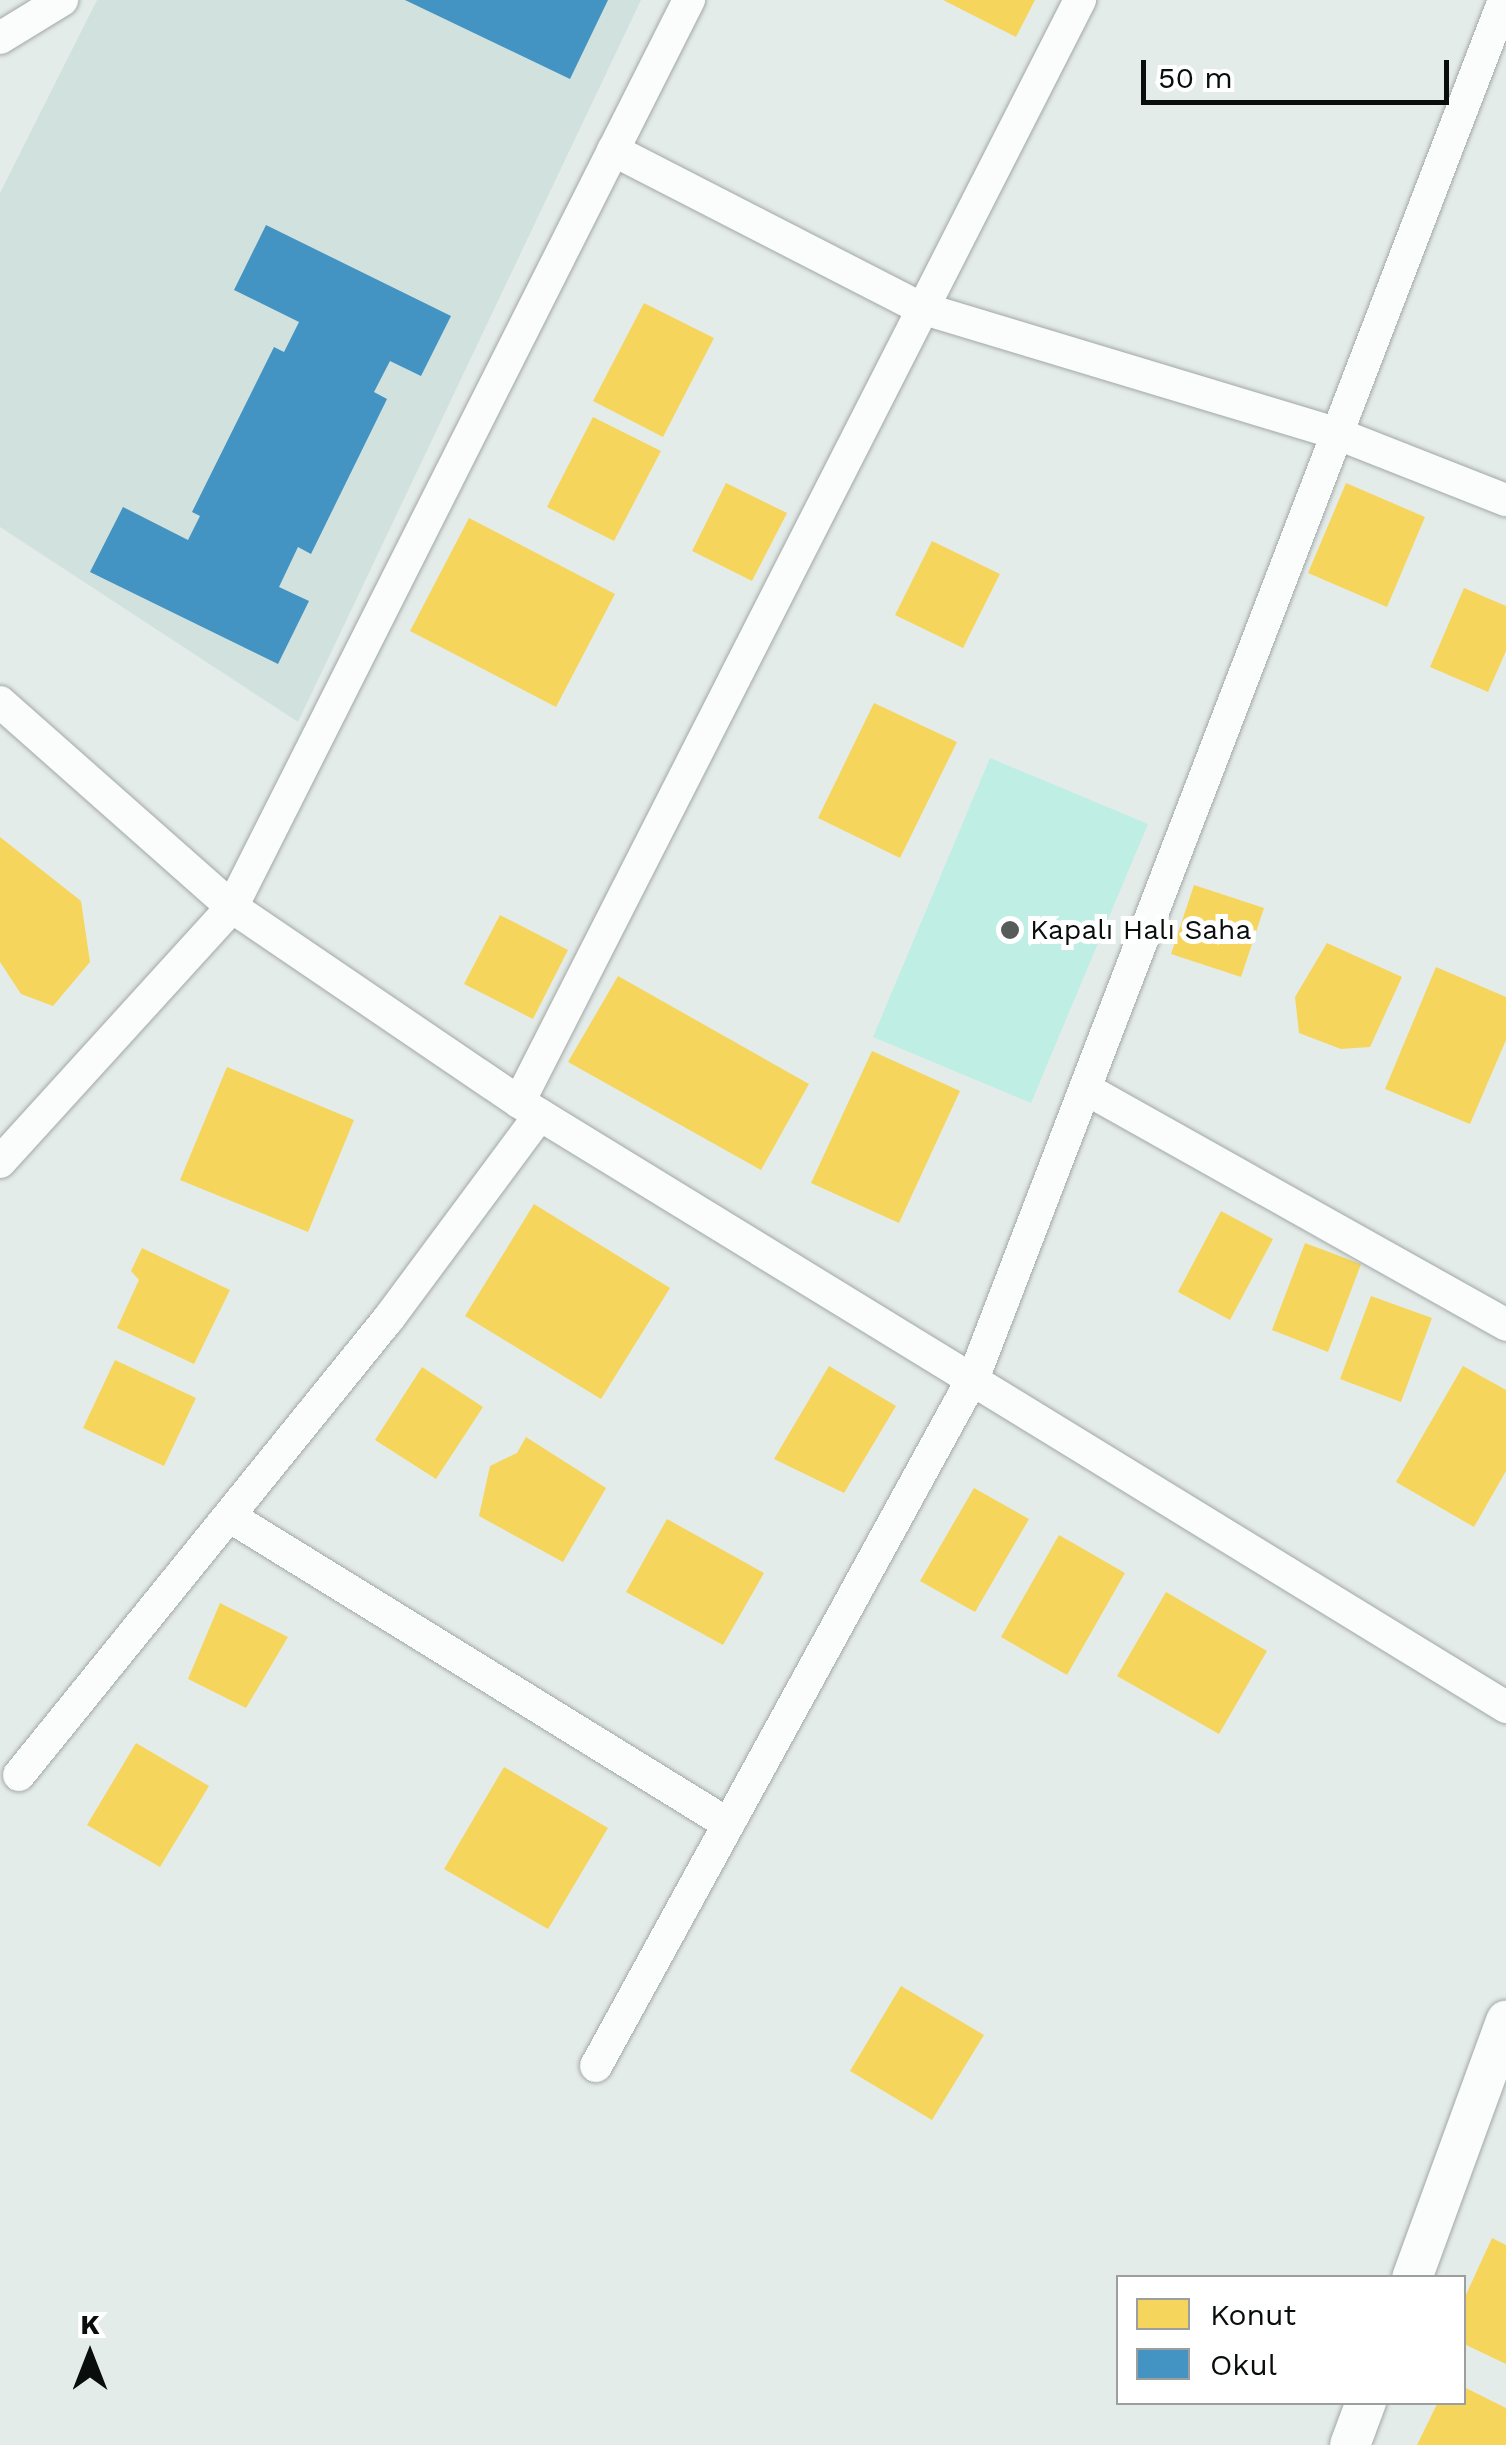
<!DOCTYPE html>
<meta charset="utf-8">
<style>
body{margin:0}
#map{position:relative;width:1506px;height:2445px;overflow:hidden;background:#e4ecea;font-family:"Work Sans",sans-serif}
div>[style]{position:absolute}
.built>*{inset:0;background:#d1e1dd}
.green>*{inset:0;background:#bfeee4}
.homes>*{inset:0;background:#f6d55c}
.schools>*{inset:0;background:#4393c3}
.roads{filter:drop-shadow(0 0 2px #a2a8a6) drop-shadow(0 0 2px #a2a8a6)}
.minor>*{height:32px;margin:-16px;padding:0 16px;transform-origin:16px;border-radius:16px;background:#fbfcfc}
.tertiary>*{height:40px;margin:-20px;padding:0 20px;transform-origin:20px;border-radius:20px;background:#fbfcfc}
.dots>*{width:28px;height:28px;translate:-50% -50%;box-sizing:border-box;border:5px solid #fff;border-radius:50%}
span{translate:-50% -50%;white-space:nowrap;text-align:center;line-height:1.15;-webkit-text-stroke:10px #fff;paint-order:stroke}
.poi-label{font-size:28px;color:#090e0d}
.left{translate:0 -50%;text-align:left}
.legend{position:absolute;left:1116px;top:2275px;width:350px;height:130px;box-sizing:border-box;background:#fff;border:2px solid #9d9f9e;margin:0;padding:12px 18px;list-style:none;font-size:30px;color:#090e0d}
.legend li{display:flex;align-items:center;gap:20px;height:50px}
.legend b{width:50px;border:2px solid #9d9f9e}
.north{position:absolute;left:40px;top:2305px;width:100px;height:100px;-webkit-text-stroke:8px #fff;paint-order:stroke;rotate:0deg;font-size:28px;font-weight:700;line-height:40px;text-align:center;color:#090e0d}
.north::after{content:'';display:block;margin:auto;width:35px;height:45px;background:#090e0d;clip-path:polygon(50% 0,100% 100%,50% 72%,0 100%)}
.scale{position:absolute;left:1141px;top:60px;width:308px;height:45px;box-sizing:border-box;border:5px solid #090e0d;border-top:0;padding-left:12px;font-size:30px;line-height:35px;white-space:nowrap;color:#090e0d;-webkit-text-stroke:8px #fff;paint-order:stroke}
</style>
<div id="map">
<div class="built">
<i style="clip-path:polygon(97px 0,641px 0,298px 722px,0 527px,0 193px)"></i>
</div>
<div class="green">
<i style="clip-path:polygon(990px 758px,1148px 824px,1031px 1103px,873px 1037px)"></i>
</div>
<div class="homes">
<i style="clip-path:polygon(943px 0,1035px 0,1016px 37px)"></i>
<i style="clip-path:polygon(644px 303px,714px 338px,663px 437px,593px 401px)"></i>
<i style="clip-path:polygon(593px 417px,661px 451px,614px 541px,547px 507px)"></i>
<i style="clip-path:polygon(726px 483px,787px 513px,752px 581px,692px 551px)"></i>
<i style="clip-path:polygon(1346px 483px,1425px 517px,1387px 607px,1308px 573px)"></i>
<i style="clip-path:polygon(469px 518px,615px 594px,556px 707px,410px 631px)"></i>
<i style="clip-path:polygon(932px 541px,1000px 574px,963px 648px,895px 615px)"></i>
<i style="clip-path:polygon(1464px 588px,1506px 606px,1506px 651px,1488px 692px,1430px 667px)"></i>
<i style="clip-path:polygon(874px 703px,957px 742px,900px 858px,818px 818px)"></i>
<i style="clip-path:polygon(0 837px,81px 901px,90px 962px,53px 1006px,21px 994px,0 962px)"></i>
<i style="clip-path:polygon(1194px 885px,1264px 908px,1241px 977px,1171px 954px)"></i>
<i style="clip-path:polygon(500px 915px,568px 950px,533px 1019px,464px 984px)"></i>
<i style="clip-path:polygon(1327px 943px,1402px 977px,1370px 1047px,1341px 1049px,1299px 1033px,1295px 997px)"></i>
<i style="clip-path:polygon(1436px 967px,1506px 997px,1506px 1040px,1470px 1124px,1385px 1089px)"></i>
<i style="clip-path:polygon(618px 976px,809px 1084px,761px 1170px,568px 1062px)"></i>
<i style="clip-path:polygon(872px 1051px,960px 1091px,899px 1223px,811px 1183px)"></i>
<i style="clip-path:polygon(227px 1067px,354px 1120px,308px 1232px,180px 1180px)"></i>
<i style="clip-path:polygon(534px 1204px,670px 1288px,601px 1399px,465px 1316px)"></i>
<i style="clip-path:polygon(1221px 1211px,1273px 1239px,1230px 1320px,1178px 1292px)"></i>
<i style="clip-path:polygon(1305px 1243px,1361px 1264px,1328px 1352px,1272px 1330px)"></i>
<i style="clip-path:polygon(142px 1248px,230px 1290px,194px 1364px,117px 1328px,139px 1280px,131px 1271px)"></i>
<i style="clip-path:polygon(1371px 1296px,1432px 1318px,1401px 1402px,1340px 1379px)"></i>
<i style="clip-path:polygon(115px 1360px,196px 1398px,164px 1466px,83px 1428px)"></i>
<i style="clip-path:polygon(829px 1366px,896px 1406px,844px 1493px,774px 1459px)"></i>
<i style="clip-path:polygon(1463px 1366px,1506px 1390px,1506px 1471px,1474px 1527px,1396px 1482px)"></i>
<i style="clip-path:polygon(422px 1367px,483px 1407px,436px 1479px,375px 1440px)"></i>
<i style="clip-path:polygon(526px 1437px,606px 1488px,563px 1562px,479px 1516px,490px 1466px,517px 1453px)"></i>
<i style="clip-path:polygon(974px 1488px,1029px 1519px,975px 1612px,920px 1581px)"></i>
<i style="clip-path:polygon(667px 1519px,764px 1573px,723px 1645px,626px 1592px)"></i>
<i style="clip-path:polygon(1059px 1535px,1125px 1573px,1067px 1675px,1001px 1637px)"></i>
<i style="clip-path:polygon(1166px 1592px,1267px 1651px,1219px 1734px,1117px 1676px)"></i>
<i style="clip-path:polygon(220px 1603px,288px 1637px,246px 1708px,188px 1679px)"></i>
<i style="clip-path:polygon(136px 1743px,209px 1786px,160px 1867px,87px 1825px)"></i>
<i style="clip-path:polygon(504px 1767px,608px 1828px,548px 1929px,444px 1869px)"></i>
<i style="clip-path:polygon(901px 1986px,984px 2035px,932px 2120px,850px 2071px)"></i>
<i style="clip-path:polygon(1492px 2238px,1506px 2245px,1506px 2364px,1464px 2344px,1464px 2299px)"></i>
<i style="clip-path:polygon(1464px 2387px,1506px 2408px,1506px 2445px,1417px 2445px,1438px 2402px,1464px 2402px)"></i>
</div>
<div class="schools">
<i style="clip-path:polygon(405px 0,608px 0,570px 79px)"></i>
<i style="clip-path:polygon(266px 225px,451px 316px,421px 376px,390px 361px,374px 392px,387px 399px,311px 554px,298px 547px,279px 587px,309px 601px,278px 664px,90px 572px,123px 507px,188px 540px,200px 516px,192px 512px,274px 347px,284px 352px,299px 322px,234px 290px)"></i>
</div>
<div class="roads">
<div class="minor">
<i style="left:0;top:38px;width:73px;rotate:-31.5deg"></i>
<i style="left:613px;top:150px;width:343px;rotate:27.2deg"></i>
<i style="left:918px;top:307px;width:433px;rotate:16.8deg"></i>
<i style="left:1333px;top:432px;width:186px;rotate:21.5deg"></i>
<i style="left:0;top:702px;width:310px;rotate:41.5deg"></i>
<i style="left:232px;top:907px;width:347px;rotate:34.2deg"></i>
<i style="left:519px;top:1102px;width:1158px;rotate:31.51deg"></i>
<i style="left:1086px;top:1089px;width:482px;rotate:29.3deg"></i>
<i style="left:519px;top:1102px;width:1237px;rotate:-63.02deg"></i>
<i style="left:0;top:1162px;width:345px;rotate:-47.7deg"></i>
<i style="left:232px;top:907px;width:1016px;rotate:-63.26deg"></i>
<i style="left:229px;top:1516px;width:586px;rotate:31.68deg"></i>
<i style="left:19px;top:1775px;width:588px;rotate:-51.01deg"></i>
<i style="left:389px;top:1318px;width:253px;rotate:-53.4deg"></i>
<i style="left:596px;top:2066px;width:789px;rotate:-61.29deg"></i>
<i style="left:975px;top:1374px;width:1472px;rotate:-68.94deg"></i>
</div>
<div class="tertiary">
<i style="left:1412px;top:2278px;width:274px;rotate:-69.9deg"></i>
<i style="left:1350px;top:2445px;width:46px;rotate:-69.6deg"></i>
</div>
</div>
<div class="dots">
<i style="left:1010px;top:930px;background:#565c5a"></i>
</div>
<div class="poi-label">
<span class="left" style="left:1030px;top:930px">Kapalı Halı Saha</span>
</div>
<ul class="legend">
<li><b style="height:28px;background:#f6d55c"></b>Konut</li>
<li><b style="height:28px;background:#4393c3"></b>Okul</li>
</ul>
<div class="north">K</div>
<div class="scale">50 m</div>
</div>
